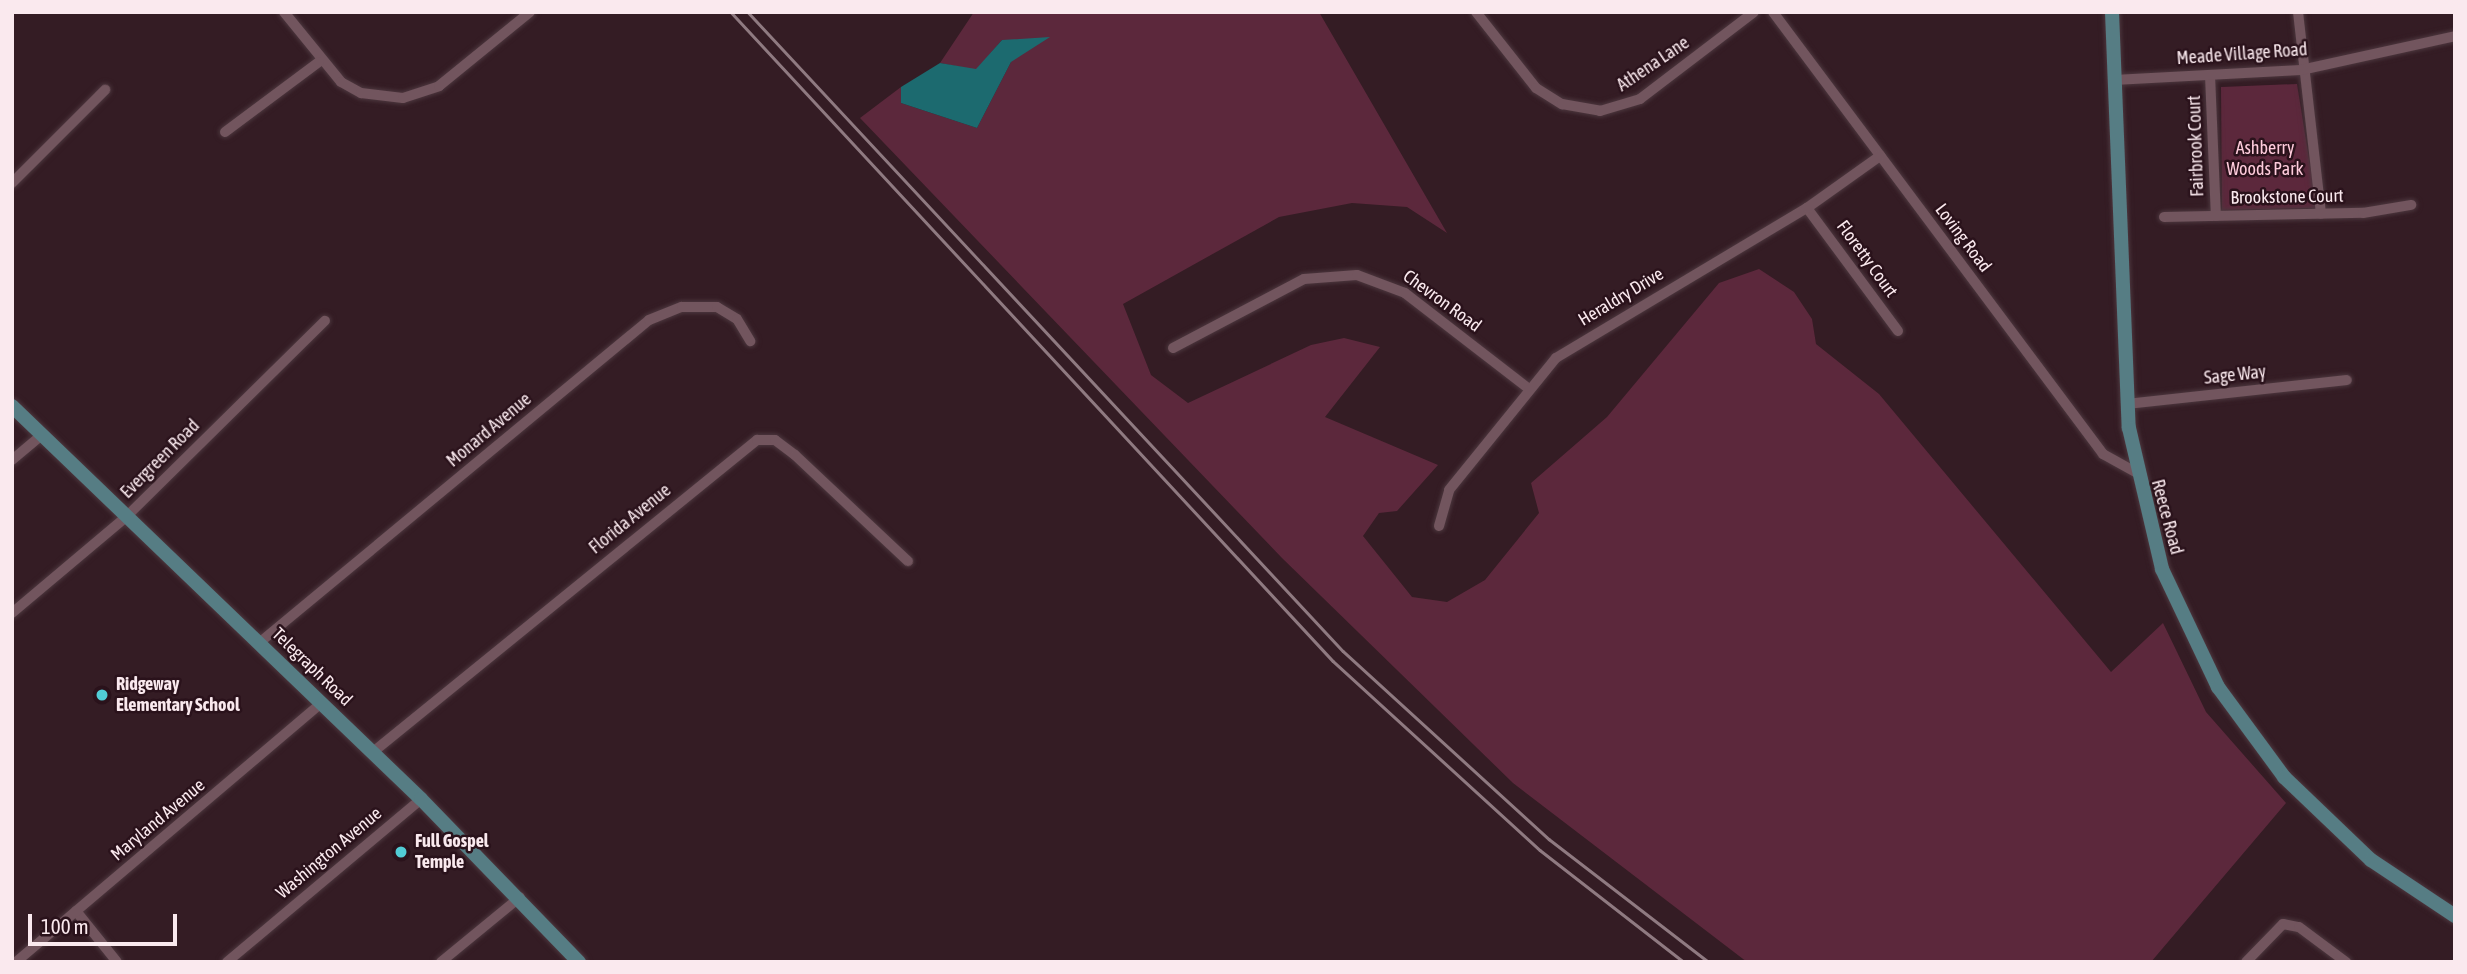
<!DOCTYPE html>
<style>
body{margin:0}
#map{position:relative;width:2467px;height:974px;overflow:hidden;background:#341c24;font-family:"Asap Condensed",sans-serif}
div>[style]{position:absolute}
.green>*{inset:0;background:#5c283c}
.water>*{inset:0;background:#1c6a6f}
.roads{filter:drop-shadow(0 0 2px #4c373e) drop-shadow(0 0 2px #4c373e)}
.minor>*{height:10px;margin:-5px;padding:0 5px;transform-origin:5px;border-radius:5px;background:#72555e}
.major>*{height:14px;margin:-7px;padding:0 7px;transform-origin:7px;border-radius:7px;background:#567d84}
.rail>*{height:2.5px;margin:-1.25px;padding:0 1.25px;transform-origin:1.25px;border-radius:1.25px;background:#8f7a81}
.dots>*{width:19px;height:19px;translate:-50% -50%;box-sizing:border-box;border:4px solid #2a121b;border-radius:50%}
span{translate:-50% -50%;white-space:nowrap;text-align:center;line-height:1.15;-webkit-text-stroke:5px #2a121b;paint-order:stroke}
.street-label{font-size:18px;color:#fae9ee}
.park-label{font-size:18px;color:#ffccdc}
.poi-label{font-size:18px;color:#fae9ee;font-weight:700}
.left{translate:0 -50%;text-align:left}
.frame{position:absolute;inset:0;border:14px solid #fae9ee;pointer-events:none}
.scale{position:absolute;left:28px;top:914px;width:149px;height:32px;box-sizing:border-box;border:4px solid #fae9ee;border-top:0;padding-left:9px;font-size:21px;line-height:24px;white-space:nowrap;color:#fae9ee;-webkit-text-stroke:5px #2a121b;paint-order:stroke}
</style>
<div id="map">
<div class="green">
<i style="clip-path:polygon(974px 12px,1319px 12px,1447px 233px,1407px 207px,1352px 203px,1279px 217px,1123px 304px,1151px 375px,1188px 403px,1311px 345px,1344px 338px,1380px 347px,1325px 417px,1438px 465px,1397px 511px,1379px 513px,1363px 536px,1412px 597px,1447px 602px,1485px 580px,1539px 513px,1531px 483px,1607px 417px,1719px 283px,1759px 269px,1794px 292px,1812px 319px,1816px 344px,1879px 394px,2111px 672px,2163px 623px,2206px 712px,2286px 803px,2151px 962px,1747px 962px,1513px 783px,1282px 558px,860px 118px,901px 87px,901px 103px,977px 128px,1011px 62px,1002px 40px,976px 70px,940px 63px)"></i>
<i style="clip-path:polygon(2297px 84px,2317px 208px,2222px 210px,2221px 87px)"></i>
</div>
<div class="water">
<i style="clip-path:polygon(1050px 37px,1011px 62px,977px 128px,901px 103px,901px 87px,940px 63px,976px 69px,1002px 40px)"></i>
</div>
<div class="roads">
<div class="minor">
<i style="left:284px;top:12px;width:90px;rotate:50.8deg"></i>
<i style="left:341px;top:82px;width:23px;rotate:29deg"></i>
<i style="left:361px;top:93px;width:42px;rotate:6.8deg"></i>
<i style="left:403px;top:98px;width:38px;rotate:-18deg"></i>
<i style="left:439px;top:86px;width:117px;rotate:-39.1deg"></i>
<i style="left:1476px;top:12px;width:97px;rotate:51.7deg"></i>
<i style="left:1536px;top:88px;width:31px;rotate:32deg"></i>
<i style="left:1562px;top:104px;width:39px;rotate:10deg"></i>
<i style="left:1600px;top:111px;width:42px;rotate:-16.7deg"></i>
<i style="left:1640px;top:99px;width:143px;rotate:-37.3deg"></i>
<i style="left:1773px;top:12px;width:552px;rotate:53.25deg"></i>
<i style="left:2103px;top:454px;width:37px;rotate:29deg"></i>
<i style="left:2298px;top:12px;width:203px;rotate:83.5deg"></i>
<i style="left:2210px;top:75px;width:141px;rotate:87.6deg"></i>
<i style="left:2114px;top:80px;width:187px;rotate:-3.1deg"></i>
<i style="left:2301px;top:70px;width:158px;rotate:-12.4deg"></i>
<i style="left:225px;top:132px;width:117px;rotate:-36.7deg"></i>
<i style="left:12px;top:183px;width:132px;rotate:-45deg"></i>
<i style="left:1807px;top:208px;width:153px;rotate:53.5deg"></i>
<i style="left:2164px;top:217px;width:199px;rotate:-1.2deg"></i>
<i style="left:2363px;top:213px;width:49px;rotate:-9.5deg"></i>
<i style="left:1173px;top:348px;width:148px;rotate:-27.8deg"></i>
<i style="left:1304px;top:279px;width:53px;rotate:-4.3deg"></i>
<i style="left:1357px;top:275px;width:51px;rotate:20.6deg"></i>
<i style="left:1405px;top:293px;width:155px;rotate:37.7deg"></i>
<i style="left:2127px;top:404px;width:221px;rotate:-6.2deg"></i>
<i style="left:12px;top:460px;width:39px;rotate:-40deg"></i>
<i style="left:1439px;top:526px;width:37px;rotate:-74deg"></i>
<i style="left:1449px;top:490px;width:170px;rotate:-51deg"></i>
<i style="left:1556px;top:358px;width:292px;rotate:-30.9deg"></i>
<i style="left:1807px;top:208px;width:90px;rotate:-35.5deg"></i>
<i style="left:12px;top:613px;width:150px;rotate:-40.1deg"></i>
<i style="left:127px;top:516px;width:278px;rotate:-44.6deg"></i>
<i style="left:259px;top:643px;width:506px;rotate:-39.63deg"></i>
<i style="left:649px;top:320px;width:35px;rotate:-22deg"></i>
<i style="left:682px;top:307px;width:35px"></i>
<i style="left:717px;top:307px;width:23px;rotate:31deg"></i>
<i style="left:737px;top:319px;width:26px;rotate:59deg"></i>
<i style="left:373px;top:752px;width:495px;rotate:-39.1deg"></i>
<i style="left:757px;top:440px;width:18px"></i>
<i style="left:775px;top:440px;width:25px;rotate:37deg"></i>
<i style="left:795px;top:455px;width:155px;rotate:43.2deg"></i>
<i style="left:76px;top:911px;width:65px;rotate:51.2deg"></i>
<i style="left:16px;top:962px;width:400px;rotate:-40.3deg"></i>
<i style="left:227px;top:962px;width:253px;rotate:-40deg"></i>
<i style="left:441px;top:962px;width:102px;rotate:-39.4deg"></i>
<i style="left:2246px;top:962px;width:53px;rotate:-45.8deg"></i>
<i style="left:2283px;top:924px;width:16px;rotate:11deg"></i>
<i style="left:2299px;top:927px;width:59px;rotate:36.7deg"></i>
</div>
<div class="major">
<i style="left:2112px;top:12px;width:416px;rotate:87.7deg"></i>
<i style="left:2129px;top:428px;width:145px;rotate:76.8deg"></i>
<i style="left:2162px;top:569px;width:131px;rotate:64.6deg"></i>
<i style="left:2218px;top:687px;width:112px;rotate:53.7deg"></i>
<i style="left:2284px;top:777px;width:120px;rotate:43.7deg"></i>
<i style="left:2371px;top:860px;width:101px;rotate:33.7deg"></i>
<i style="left:12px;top:406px;width:567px;rotate:43.86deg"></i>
<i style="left:421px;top:799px;width:227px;rotate:45.9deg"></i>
</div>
</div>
<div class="rail">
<i style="left:731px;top:12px;width:885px;rotate:47.15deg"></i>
<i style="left:1333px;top:661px;width:280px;rotate:42.4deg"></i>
<i style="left:1540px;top:850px;width:182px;rotate:37.9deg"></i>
<i style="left:748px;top:12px;width:873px;rotate:47.04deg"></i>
<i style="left:1343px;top:651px;width:279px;rotate:42.4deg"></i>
<i style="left:1549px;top:839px;width:202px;rotate:37.6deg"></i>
</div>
<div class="dots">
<i style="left:102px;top:695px;background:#51ccd5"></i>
<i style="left:401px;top:852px;background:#51ccd5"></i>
</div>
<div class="street-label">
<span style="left:2242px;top:54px;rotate:-4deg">Meade Village Road</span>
<span style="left:1653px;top:64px;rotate:-34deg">Athena Lane</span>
<span style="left:2196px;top:146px;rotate:-92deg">Fairbrook Court</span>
<span style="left:2287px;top:197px;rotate:-1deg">Brookstone Court</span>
<span style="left:1963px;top:238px;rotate:53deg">Loving Road</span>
<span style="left:1867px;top:259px;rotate:54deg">Floretty Court</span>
<span style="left:1621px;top:297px;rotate:-31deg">Heraldry Drive</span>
<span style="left:1442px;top:301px;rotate:36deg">Chevron Road</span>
<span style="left:2235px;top:375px;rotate:-6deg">Sage Way</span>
<span style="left:489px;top:430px;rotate:-40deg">Monard Avenue</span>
<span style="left:160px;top:459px;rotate:-45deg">Evergreen Road</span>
<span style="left:2167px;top:517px;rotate:75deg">Reece Road</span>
<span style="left:630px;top:519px;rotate:-39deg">Florida Avenue</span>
<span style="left:312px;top:667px;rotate:44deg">Telegraph Road</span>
<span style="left:158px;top:820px;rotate:-40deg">Maryland Avenue</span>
<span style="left:329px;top:853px;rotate:-40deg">Washington Avenue</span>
</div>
<div class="park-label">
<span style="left:2265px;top:159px">Ashberry<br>Woods Park</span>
</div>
<div class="poi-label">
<span class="left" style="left:116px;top:695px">Ridgeway<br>Elementary School</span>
<span class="left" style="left:415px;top:852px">Full Gospel<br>Temple</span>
</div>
<div class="frame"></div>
<div class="scale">100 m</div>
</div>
